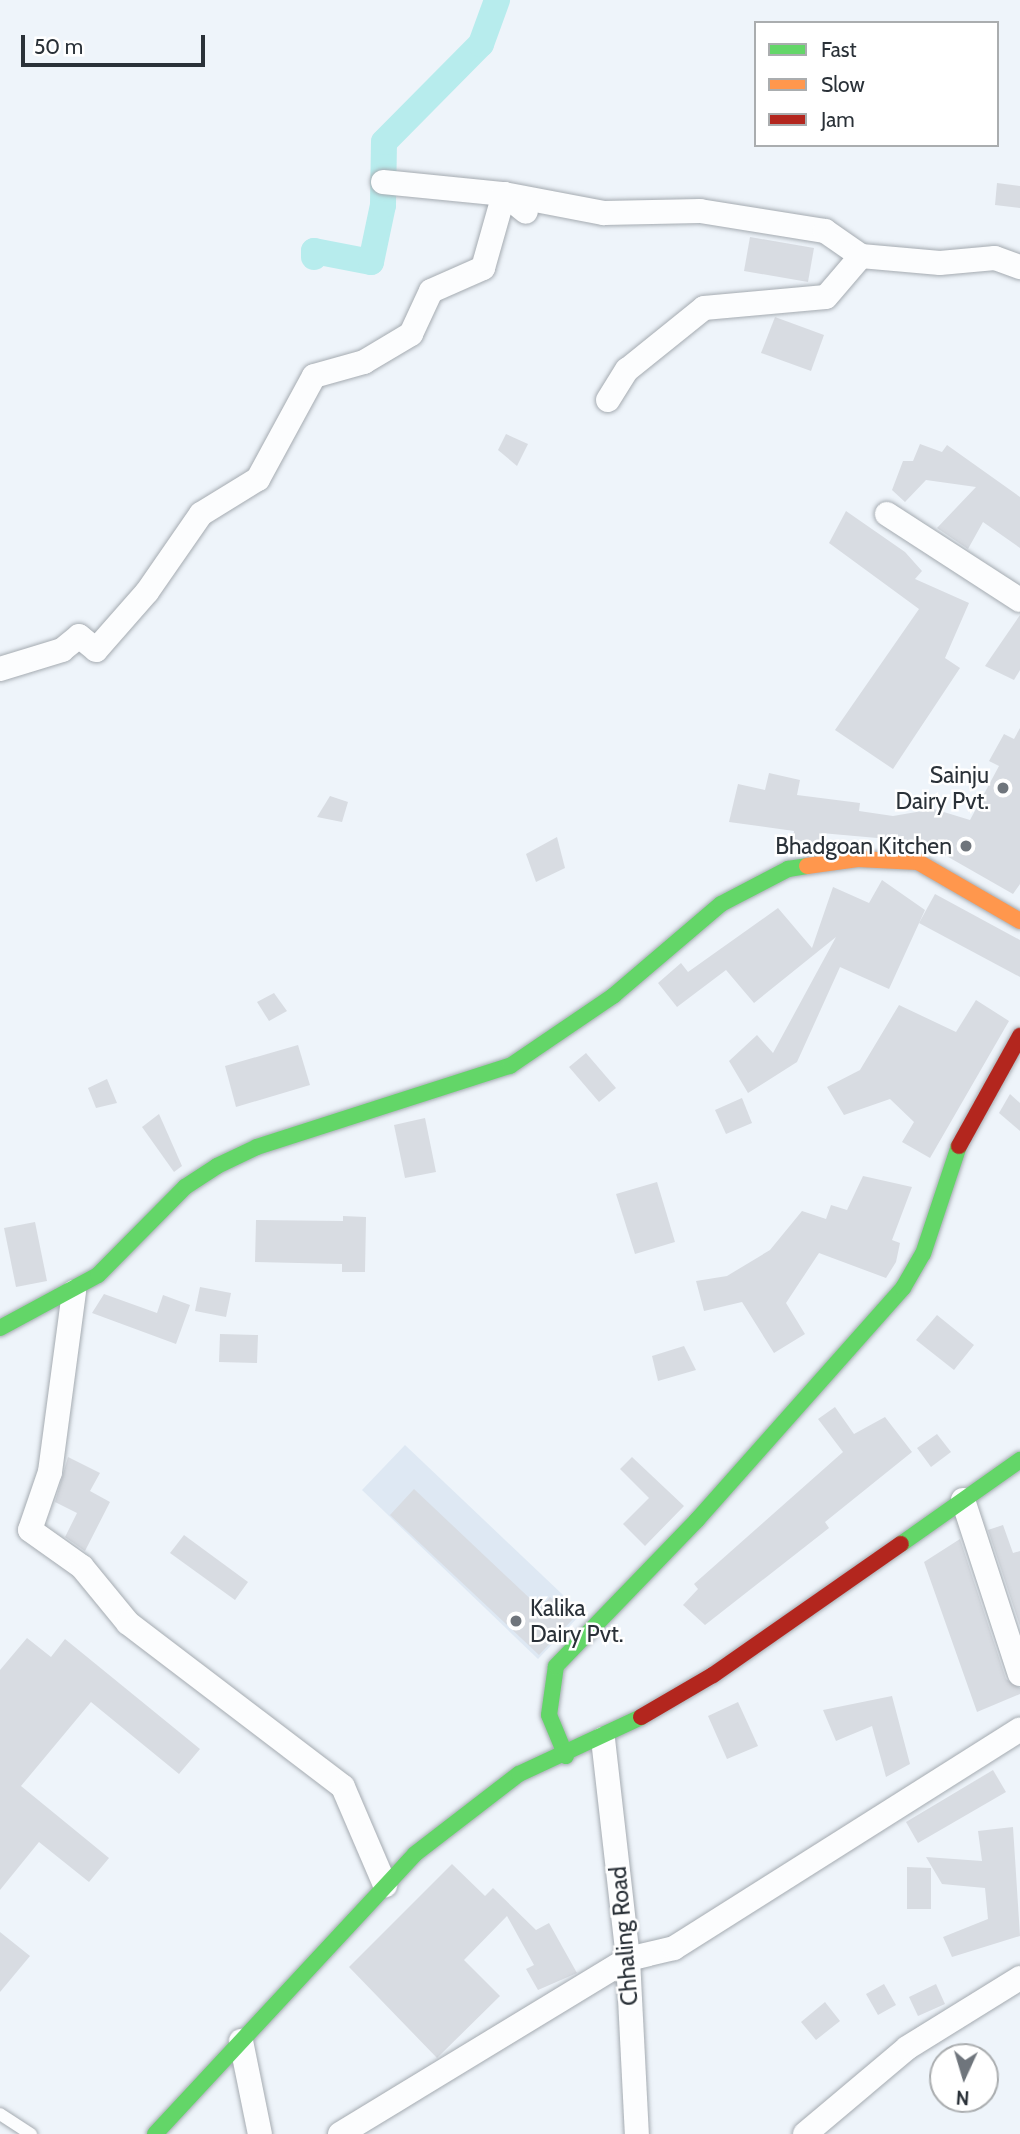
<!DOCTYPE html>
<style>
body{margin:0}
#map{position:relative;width:1020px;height:2134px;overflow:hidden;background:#eef4fa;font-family:Cabin,sans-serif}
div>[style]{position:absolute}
.built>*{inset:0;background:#dee8f3}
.canal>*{height:26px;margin:-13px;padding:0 13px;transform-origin:13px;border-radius:13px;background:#b7eced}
.building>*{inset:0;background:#d8dce2}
.roads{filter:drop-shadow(0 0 2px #a5abb1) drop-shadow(0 0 2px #a5abb1)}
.lane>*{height:12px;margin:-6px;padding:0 6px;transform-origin:6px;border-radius:6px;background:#fcfdfe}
.street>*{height:24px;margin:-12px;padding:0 12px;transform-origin:12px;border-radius:12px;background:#fcfdfe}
.fast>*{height:16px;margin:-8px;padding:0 8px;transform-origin:8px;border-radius:8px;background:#63d668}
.slow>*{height:16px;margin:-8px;padding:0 8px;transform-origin:8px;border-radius:8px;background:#ff974d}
.jam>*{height:16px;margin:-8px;padding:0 8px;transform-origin:8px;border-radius:8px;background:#b3261e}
.dots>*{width:19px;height:19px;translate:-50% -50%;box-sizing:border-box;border:4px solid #fff;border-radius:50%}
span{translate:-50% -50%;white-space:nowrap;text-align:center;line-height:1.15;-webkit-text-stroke:5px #fff;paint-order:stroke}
.poi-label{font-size:23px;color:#2a3138}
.right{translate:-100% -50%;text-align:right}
.left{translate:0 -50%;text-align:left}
.street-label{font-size:23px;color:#2a3138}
.legend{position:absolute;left:754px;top:21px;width:245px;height:126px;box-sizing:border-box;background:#fff;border:2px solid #aaadaf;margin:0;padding:9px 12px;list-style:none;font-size:21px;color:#2a3138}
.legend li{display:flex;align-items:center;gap:14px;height:35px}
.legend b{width:35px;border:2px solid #aaadaf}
.north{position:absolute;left:929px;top:2043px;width:70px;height:70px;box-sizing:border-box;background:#fff;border:2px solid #aaadaf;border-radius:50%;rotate:184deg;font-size:19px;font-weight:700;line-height:28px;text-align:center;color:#2a3138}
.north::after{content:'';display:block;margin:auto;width:24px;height:32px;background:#6f757c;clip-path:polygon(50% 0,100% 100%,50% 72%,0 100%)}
.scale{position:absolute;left:21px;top:35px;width:184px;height:32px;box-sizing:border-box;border:4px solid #2a3138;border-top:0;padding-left:9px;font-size:21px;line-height:24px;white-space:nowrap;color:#2a3138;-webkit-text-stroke:5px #fff;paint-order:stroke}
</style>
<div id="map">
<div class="built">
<i style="clip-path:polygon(405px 1445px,582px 1613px,538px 1659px,362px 1490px)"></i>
</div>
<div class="canal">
<i style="left:314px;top:257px;width:6px;rotate:-90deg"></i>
<i style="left:314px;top:251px;width:58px;rotate:10.9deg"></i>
<i style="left:371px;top:262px;width:58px;rotate:-78.1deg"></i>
<i style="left:383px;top:205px;width:63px;rotate:-89.1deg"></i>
<i style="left:384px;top:142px;width:138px;rotate:-45.3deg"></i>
<i style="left:481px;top:44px;width:47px;rotate:-70deg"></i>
</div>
<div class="building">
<i style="clip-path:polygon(997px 183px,1020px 186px,1020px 208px,995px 205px)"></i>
<i style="clip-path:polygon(750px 237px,814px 248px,808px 282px,744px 271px)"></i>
<i style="clip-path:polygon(775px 317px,824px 335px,811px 371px,761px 353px)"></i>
<i style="clip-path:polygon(506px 434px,528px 444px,517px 466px,498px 450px)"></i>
<i style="clip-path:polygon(920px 444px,942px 452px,947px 445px,1020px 497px,1020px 548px,983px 522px,968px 549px,937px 528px,976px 487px,926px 480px,905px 502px,892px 490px,903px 461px,913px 461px)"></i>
<i style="clip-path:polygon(846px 511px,905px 552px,922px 571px,915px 579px,969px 603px,945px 658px,960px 668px,893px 769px,835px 730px,919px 609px,829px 543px)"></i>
<i style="clip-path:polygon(1020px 615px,1020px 670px,1014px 680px,985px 666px)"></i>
<i style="clip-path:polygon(1020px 728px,1020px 884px,1013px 894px,922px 842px,821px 833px,830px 844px,792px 846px,794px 831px,729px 822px,738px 784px,765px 790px,769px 773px,800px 780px,797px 795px,860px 803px,859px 811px,893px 816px,934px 809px,970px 820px,999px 766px,989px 761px,1004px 734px,1014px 739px)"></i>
<i style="clip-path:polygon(330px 796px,348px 802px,342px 822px,317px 817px)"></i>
<i style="clip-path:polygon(557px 837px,565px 868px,536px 882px,526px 854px)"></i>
<i style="clip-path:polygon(882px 880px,925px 910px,889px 989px,840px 967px,797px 1062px,748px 1093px,729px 1061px,757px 1035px,773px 1053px,836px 937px,754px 1003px,726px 970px,677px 1007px,658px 983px,681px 963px,688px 972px,778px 908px,812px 948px,833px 887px,869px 903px)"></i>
<i style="clip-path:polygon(935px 894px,1020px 940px,1020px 977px,919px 923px)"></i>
<i style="clip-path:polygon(274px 993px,287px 1011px,269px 1021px,257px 1002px)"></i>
<i style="clip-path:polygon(976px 1000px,1009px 1021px,930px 1158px,902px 1142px,914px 1122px,890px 1099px,844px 1115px,827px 1087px,860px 1070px,899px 1005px,956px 1032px)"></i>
<i style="clip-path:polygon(298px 1045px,310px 1085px,236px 1107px,225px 1066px)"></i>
<i style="clip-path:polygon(586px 1053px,616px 1088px,599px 1102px,569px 1067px)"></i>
<i style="clip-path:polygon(107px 1079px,117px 1103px,96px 1108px,88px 1088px)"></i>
<i style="clip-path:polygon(1010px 1094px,1020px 1103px,1020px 1131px,999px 1113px)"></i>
<i style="clip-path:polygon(742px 1098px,752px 1123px,726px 1134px,715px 1110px)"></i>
<i style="clip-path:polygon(159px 1114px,182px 1166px,174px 1172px,142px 1127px)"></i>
<i style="clip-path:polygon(425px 1118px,436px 1172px,405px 1178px,394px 1125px)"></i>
<i style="clip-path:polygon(863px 1176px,912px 1187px,892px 1240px,900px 1243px,896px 1262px,886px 1278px,819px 1253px,786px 1303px,805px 1334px,774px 1353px,742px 1302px,704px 1311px,696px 1281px,727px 1276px,770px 1250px,802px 1211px,826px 1219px,831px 1205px,847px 1210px)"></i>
<i style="clip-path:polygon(657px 1182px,675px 1242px,635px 1254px,616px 1194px)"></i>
<i style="clip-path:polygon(343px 1216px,366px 1217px,365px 1272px,342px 1272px,342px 1264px,255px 1262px,256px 1220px,343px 1221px)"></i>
<i style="clip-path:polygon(35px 1222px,47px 1281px,16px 1287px,4px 1228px)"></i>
<i style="clip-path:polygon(200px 1287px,231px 1293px,226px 1317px,195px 1311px)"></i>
<i style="clip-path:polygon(104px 1294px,157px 1313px,163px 1295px,190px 1305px,176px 1344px,92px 1313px)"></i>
<i style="clip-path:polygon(937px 1315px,974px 1345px,954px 1370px,916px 1340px)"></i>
<i style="clip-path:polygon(220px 1334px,258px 1335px,257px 1363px,219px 1362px)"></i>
<i style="clip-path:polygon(684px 1346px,696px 1370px,658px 1381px,652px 1356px)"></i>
<i style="clip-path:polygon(835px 1407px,854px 1434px,885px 1417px,912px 1452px,825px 1522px,829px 1528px,705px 1625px,683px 1605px,698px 1589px,694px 1584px,843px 1452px,818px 1419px)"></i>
<i style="clip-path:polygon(937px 1434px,951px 1452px,931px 1467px,917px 1448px)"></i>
<i style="clip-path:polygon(68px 1457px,100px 1473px,90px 1491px,110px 1502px,85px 1551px,65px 1537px,77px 1513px,55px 1502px)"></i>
<i style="clip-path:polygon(632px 1457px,684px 1506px,645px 1546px,623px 1524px,649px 1498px,620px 1469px)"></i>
<i style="clip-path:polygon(414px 1489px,540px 1608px,550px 1597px,573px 1619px,539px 1655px,390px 1515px)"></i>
<i style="clip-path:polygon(1003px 1525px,1013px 1553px,1020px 1551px,1020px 1626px,988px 1530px)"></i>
<i style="clip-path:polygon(184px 1535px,248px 1582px,235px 1600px,170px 1553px)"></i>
<i style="clip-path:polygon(960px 1539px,1006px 1679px,1020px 1688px,1020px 1694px,977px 1712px,924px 1562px)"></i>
<i style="clip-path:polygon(27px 1638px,51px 1657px,65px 1639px,200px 1749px,179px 1774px,91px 1702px,21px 1786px,109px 1858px,89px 1882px,39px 1842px,0 1890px,0 1670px)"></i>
<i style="clip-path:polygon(892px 1696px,910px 1764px,886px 1777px,872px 1726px,836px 1741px,823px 1710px)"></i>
<i style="clip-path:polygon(738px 1702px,758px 1746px,727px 1759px,708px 1716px)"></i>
<i style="clip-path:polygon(993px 1770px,1006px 1792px,918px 1843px,906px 1822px)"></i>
<i style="clip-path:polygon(1013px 1827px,1020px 1936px,952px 1957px,943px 1937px,988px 1919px,985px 1888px,942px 1884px,926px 1857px,982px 1861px,978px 1831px)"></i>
<i style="clip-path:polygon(452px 1864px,485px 1896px,493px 1888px,536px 1930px,549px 1923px,577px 1973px,538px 1990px,526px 1969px,534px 1965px,507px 1916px,464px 1960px,500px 1996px,437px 2058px,349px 1967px)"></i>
<i style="clip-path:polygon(907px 1867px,931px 1868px,931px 1909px,907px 1909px)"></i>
<i style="clip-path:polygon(0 1932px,30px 1956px,0 1992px)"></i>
<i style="clip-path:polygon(884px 1984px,896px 2005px,878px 2015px,866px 1994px)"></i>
<i style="clip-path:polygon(936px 1984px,945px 2004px,918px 2016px,909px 1997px)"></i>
<i style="clip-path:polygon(825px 2002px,840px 2021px,816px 2040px,801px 2022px)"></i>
</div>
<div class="roads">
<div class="lane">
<i style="left:0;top:2114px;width:37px;rotate:33deg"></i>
</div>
<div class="street">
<i style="left:383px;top:182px;width:122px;rotate:5.7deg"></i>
<i style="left:504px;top:194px;width:102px;rotate:10.8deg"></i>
<i style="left:604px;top:213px;width:96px;rotate:-1.2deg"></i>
<i style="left:700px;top:211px;width:127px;rotate:9.1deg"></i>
<i style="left:825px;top:231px;width:44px;rotate:34.8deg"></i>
<i style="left:608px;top:400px;width:36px;rotate:-58deg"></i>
<i style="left:627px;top:370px;width:99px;rotate:-38.8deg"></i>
<i style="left:704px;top:308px;width:122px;rotate:-5.2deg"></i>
<i style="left:826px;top:297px;width:54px;rotate:-49.5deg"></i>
<i style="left:861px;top:256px;width:79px;rotate:5.1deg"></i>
<i style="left:940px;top:263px;width:55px;rotate:-5.2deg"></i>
<i style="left:995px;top:258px;width:27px;rotate:20deg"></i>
<i style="left:887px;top:514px;width:158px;rotate:32.9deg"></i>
<i style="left:0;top:669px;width:65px;rotate:-17deg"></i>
<i style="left:62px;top:650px;width:22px;rotate:-39deg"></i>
<i style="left:79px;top:636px;width:22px;rotate:39deg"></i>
<i style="left:96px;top:650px;width:77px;rotate:-48.7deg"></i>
<i style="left:147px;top:592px;width:95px;rotate:-55.3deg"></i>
<i style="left:201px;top:514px;width:67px;rotate:-31.6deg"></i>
<i style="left:258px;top:479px;width:117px;rotate:-61.5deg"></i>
<i style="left:314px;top:376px;width:52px;rotate:-15.6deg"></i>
<i style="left:364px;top:362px;width:55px;rotate:-30.8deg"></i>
<i style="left:411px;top:334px;width:47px;rotate:-65.1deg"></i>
<i style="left:431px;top:291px;width:57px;rotate:-23.9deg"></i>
<i style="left:483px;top:268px;width:77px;rotate:-74.2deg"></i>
<i style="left:504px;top:194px;width:28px;rotate:39deg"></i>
<i style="left:74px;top:1292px;width:182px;rotate:97.6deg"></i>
<i style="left:50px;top:1472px;width:61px;rotate:109deg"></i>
<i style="left:30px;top:1530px;width:64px;rotate:35.4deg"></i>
<i style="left:82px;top:1567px;width:72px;rotate:50.6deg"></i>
<i style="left:128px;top:1623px;width:270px;rotate:37.3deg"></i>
<i style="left:343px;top:1787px;width:107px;rotate:66.8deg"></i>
<i style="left:963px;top:1500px;width:183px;rotate:71.9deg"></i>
<i style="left:603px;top:1739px;width:221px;rotate:83.5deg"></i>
<i style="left:628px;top:1959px;width:175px;rotate:87.1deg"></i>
<i style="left:241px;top:2041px;width:95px;rotate:78.5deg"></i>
<i style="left:340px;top:2134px;width:337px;rotate:-31.3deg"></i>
<i style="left:628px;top:1959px;width:47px;rotate:-13.4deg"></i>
<i style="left:674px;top:1948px;width:409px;rotate:-32.3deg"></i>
<i style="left:805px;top:2134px;width:133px;rotate:-40.1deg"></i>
<i style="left:907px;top:2048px;width:133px;rotate:-31.8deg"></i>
</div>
<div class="fast">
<i style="left:0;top:1328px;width:111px;rotate:-28.4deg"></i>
<i style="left:98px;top:1275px;width:124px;rotate:-45.3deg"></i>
<i style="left:185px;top:1187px;width:38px;rotate:-33deg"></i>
<i style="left:217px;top:1166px;width:44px;rotate:-25.4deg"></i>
<i style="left:257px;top:1147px;width:266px;rotate:-17.8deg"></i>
<i style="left:510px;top:1066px;width:125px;rotate:-34.2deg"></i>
<i style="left:613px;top:996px;width:142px;rotate:-40.4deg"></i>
<i style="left:721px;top:904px;width:76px;rotate:-27.6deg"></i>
<i style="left:788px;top:869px;width:19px;rotate:-9deg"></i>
<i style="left:901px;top:1544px;width:146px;rotate:-35.2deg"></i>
<i style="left:566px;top:1756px;width:44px;rotate:-112.5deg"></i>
<i style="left:549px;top:1715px;width:49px;rotate:-81.9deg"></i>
<i style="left:556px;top:1666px;width:203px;rotate:-46deg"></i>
<i style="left:697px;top:1520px;width:310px;rotate:-48.4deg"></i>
<i style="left:903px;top:1288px;width:39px;rotate:-60deg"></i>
<i style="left:923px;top:1254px;width:114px;rotate:-71.6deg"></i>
<i style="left:155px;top:2134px;width:382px;rotate:-47.1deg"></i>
<i style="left:415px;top:1854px;width:131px;rotate:-37.6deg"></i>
<i style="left:519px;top:1774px;width:135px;rotate:-25deg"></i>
</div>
<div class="slow">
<i style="left:807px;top:866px;width:51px;rotate:-7.8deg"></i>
<i style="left:858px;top:859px;width:60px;rotate:2.9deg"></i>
<i style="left:918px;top:862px;width:118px;rotate:30deg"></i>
</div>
<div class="jam">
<i style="left:959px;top:1146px;width:126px;rotate:-61deg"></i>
<i style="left:641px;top:1717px;width:83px;rotate:-30.3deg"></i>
<i style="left:713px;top:1675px;width:229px;rotate:-34.9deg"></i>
</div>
</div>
<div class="dots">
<i style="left:1003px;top:788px;background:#6f757c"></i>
<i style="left:966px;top:846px;background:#6f757c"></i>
<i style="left:516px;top:1621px;background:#6f757c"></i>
</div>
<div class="poi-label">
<span class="right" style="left:989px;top:788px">Sainju<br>Dairy Pvt.</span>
<span class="right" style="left:952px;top:846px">Bhadgoan Kitchen</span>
<span class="left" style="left:530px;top:1621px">Kalika<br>Dairy Pvt.</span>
</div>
<div class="street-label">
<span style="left:624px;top:1936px;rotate:-95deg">Chhaling Road</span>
</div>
<ul class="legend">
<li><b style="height:9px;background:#63d668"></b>Fast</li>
<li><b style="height:9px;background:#ff974d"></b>Slow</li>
<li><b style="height:9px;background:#b3261e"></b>Jam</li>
</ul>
<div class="north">N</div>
<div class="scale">50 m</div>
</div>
